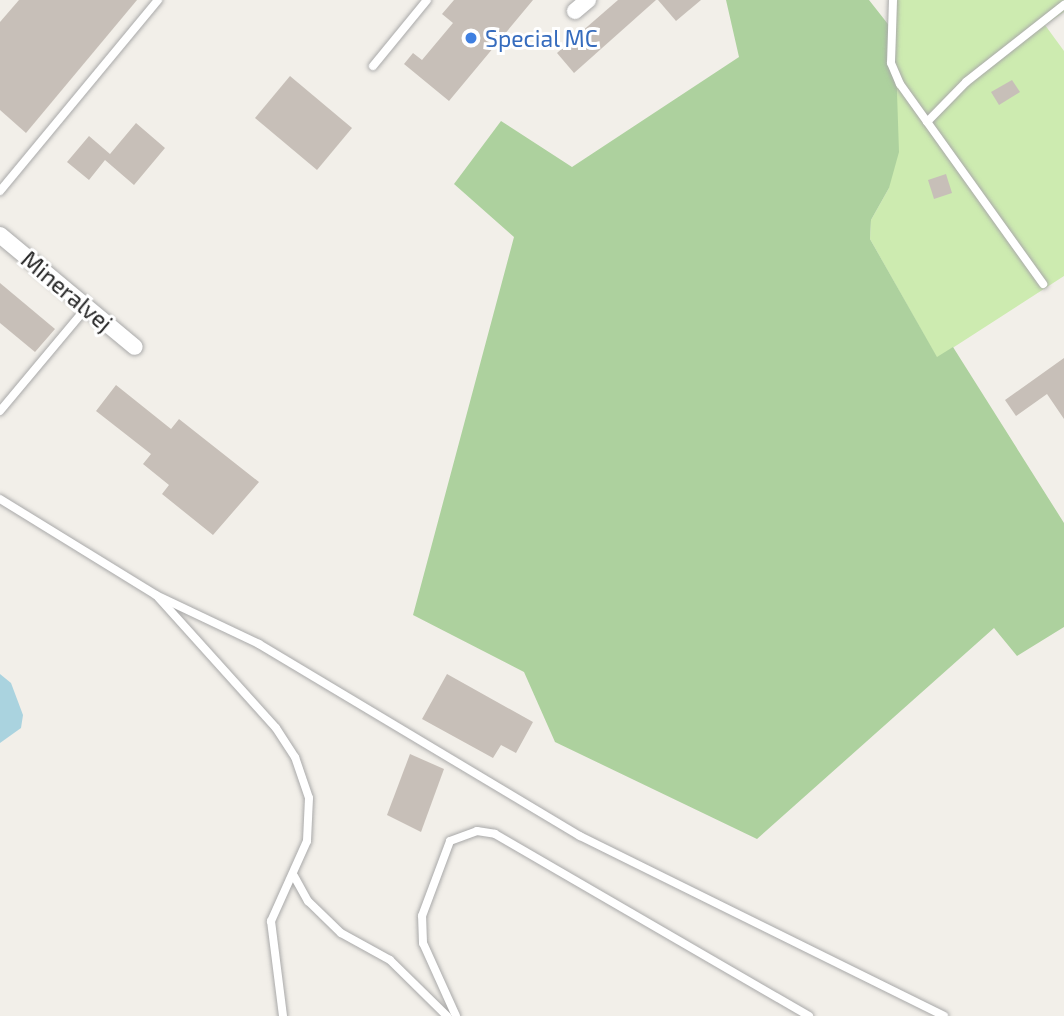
<!DOCTYPE html>
<style>
body{margin:0}
#map{position:relative;width:1064px;height:1016px;overflow:hidden;background:#f2efe9;font-family:"Exo 2",sans-serif}
div>[style]{position:absolute}
.grass>*{inset:0;background:#cdebb0}
.forest>*{inset:0;background:#add19e}
.water>*{inset:0;background:#aad3df}
.building>*{inset:0;background:#c7bfb8}
.roads{filter:drop-shadow(0 0 2px #a9a9a9) drop-shadow(0 0 2px #a9a9a9)}
.service>*{height:8px;margin:-4px;padding:0 4px;transform-origin:4px;border-radius:4px;background:#fff}
.minor>*{height:16px;margin:-8px;padding:0 8px;transform-origin:8px;border-radius:8px;background:#fff}
.dots>*{width:19px;height:19px;translate:-50% -50%;box-sizing:border-box;border:4px solid #fff;border-radius:50%}
span{translate:-50% -50%;white-space:nowrap;text-align:center;line-height:1.15;-webkit-text-stroke:6px #fff;paint-order:stroke}
.shop-label{font-size:23px;color:#366cbe}
.left{translate:0 -50%;text-align:left}
.street-label{font-size:23px;color:#222}
</style>
<div id="map">
<div class="grass">
<i style="clip-path:polygon(896px 0,1064px 0,1064px 12px,1045px 25px,1064px 51px,1064px 276px,937px 358px,870px 239px,871px 220px,889px 188px)"></i>
</div>
<div class="forest">
<i style="clip-path:polygon(726px 0,869px 0,895px 33px,899px 152px,889px 188px,871px 220px,870px 239px,937px 357px,953px 347px,1064px 523px,1064px 627px,1017px 656px,994px 628px,757px 839px,555px 742px,524px 672px,413px 615px,514px 237px,454px 184px,501px 121px,572px 167px,739px 57px)"></i>
</div>
<div class="water">
<i style="clip-path:polygon(0 674px,11px 683px,23px 715px,21px 728px,0 743px)"></i>
</div>
<div class="building">
<i style="clip-path:polygon(19px 0,137px 0,26px 133px,0 110px,0 22px)"></i>
<i style="clip-path:polygon(454px 0,533px 0,449px 101px,404px 64px,413px 53px,422px 60px,453px 23px,442px 14px)"></i>
<i style="clip-path:polygon(618px 0,656px 0,574px 73px,557px 53px)"></i>
<i style="clip-path:polygon(658px 0,701px 0,676px 21px)"></i>
<i style="clip-path:polygon(290px 76px,352px 128px,317px 170px,255px 118px)"></i>
<i style="clip-path:polygon(1012px 80px,1020px 92px,999px 105px,991px 92px)"></i>
<i style="clip-path:polygon(136px 123px,165px 148px,134px 185px,105px 160px,89px 180px,67px 162px,89px 136px,110px 154px)"></i>
<i style="clip-path:polygon(946px 174px,952px 193px,934px 199px,928px 180px)"></i>
<i style="clip-path:polygon(0 283px,55px 329px,35px 352px,0 323px)"></i>
<i style="clip-path:polygon(1064px 358px,1064px 419px,1047px 394px,1016px 416px,1005px 400px)"></i>
<i style="clip-path:polygon(116px 385px,171px 429px,179px 419px,259px 482px,213px 535px,162px 494px,169px 485px,143px 464px,151px 454px,96px 411px)"></i>
<i style="clip-path:polygon(447px 674px,533px 722px,516px 753px,501px 745px,493px 758px,422px 719px)"></i>
<i style="clip-path:polygon(410px 754px,444px 769px,421px 832px,387px 815px)"></i>
</div>
<div class="roads">
<div class="service">
<i style="left:893px;top:0;width:63px;rotate:91.8deg"></i>
<i style="left:891px;top:63px;width:23px;rotate:67deg"></i>
<i style="left:900px;top:84px;width:246px;rotate:54.4deg"></i>
<i style="left:373px;top:66px;width:85px;rotate:-50.7deg"></i>
<i style="left:927px;top:122px;width:56px;rotate:-45.7deg"></i>
<i style="left:966px;top:82px;width:125px;rotate:-38.2deg"></i>
<i style="left:0;top:191px;width:248px;rotate:-50.4deg"></i>
<i style="left:0;top:411px;width:136px;rotate:-50.1deg"></i>
<i style="left:0;top:499px;width:183px;rotate:31.6deg"></i>
<i style="left:156px;top:595px;width:114px;rotate:25.4deg"></i>
<i style="left:259px;top:644px;width:374px;rotate:30.9deg"></i>
<i style="left:580px;top:836px;width:406px;rotate:26.3deg"></i>
<i style="left:158px;top:597px;width:176px;rotate:48deg"></i>
<i style="left:276px;top:728px;width:35px;rotate:57deg"></i>
<i style="left:295px;top:757px;width:43px;rotate:71.1deg"></i>
<i style="left:309px;top:798px;width:43px;rotate:92.7deg"></i>
<i style="left:307px;top:841px;width:88px;rotate:114.2deg"></i>
<i style="left:271px;top:921px;width:96px;rotate:82.8deg"></i>
<i style="left:294px;top:876px;width:29px;rotate:61deg"></i>
<i style="left:308px;top:901px;width:46px;rotate:44.1deg"></i>
<i style="left:341px;top:933px;width:56px;rotate:28.9deg"></i>
<i style="left:390px;top:960px;width:80px;rotate:44.5deg"></i>
<i style="left:456px;top:1016px;width:80px;rotate:-114.3deg"></i>
<i style="left:423px;top:943px;width:27px;rotate:-92deg"></i>
<i style="left:422px;top:916px;width:80px;rotate:-69.5deg"></i>
<i style="left:450px;top:841px;width:29px;rotate:-20deg"></i>
<i style="left:477px;top:831px;width:18px;rotate:9deg"></i>
<i style="left:495px;top:834px;width:363px;rotate:30.1deg"></i>
</div>
<div class="minor">
<i style="left:575px;top:11px;width:17px;rotate:-40deg"></i>
<i style="left:0;top:235px;width:175px;rotate:39.7deg"></i>
</div>
</div>
<div class="dots">
<i style="left:471px;top:38px;background:#3f7fe0"></i>
</div>
<div class="shop-label">
<span class="left" style="left:485px;top:38px">Special MC</span>
</div>
<div class="street-label">
<span style="left:67px;top:291px;rotate:40deg">Mineralvej</span>
</div>
</div>
